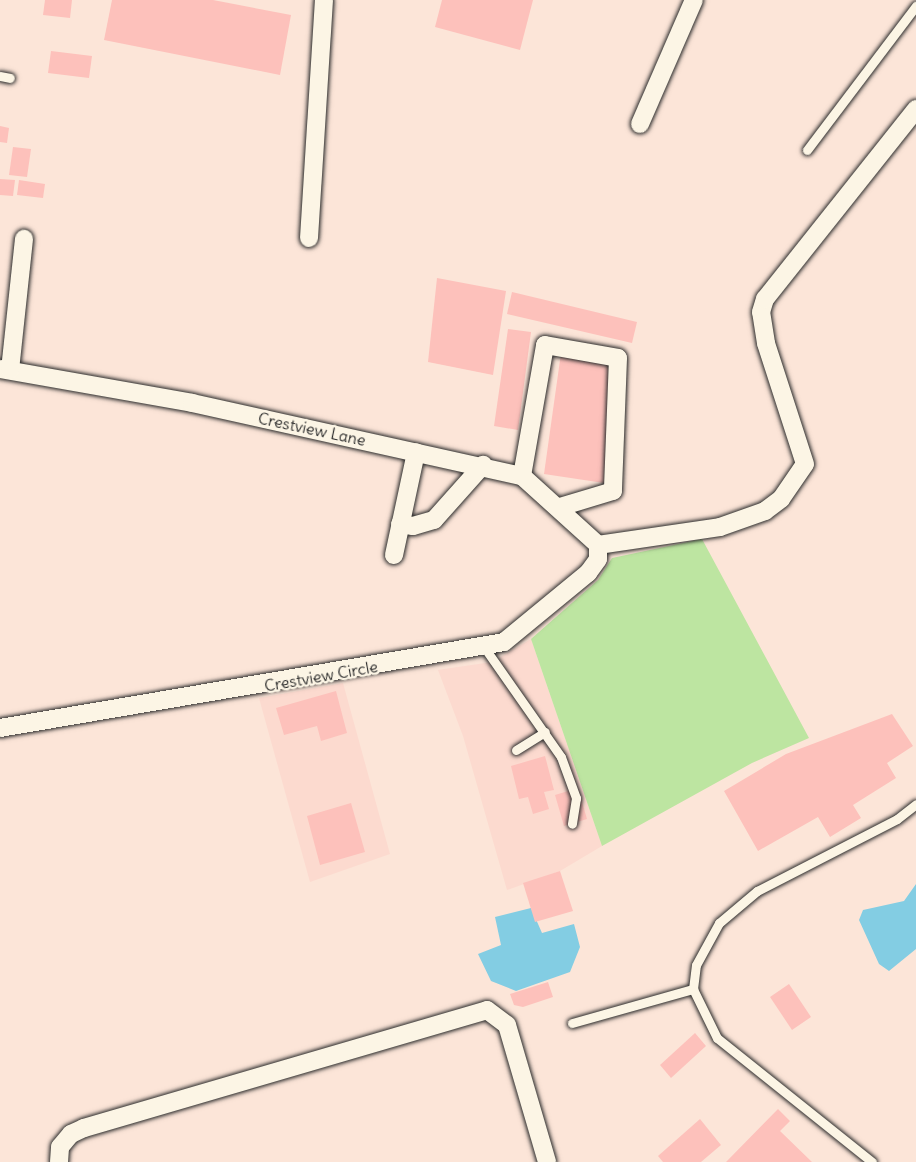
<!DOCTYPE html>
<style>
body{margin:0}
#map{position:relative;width:916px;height:1162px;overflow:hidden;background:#fce5d8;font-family:Delius,sans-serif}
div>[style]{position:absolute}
.built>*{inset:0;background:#fcdacf}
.green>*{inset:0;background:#bde5a1}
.water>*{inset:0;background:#83cde3}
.building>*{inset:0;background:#fdc1bb}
.roads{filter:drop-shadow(0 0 2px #2b2b2b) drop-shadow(0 0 2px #2b2b2b)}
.lane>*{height:9px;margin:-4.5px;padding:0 4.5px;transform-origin:4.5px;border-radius:4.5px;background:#fcf5e5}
.street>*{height:18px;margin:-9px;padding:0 9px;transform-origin:9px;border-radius:9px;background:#fcf5e5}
span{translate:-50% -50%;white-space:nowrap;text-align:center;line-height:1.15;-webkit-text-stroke:5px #fcf5e5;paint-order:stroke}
.street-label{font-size:16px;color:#2b2b2b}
</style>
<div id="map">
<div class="built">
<i style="clip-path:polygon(531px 639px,602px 846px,560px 871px,507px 890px,463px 736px,438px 670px,492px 662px)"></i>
<i style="clip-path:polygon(343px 683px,390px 854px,310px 882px,259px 698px)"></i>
</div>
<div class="green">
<i style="clip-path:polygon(702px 539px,809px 738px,752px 763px,602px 846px,531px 639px,598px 580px,612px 558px)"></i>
</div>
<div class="water">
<i style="clip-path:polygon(916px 884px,916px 949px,889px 971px,879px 964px,859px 920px,863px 910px,904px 901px)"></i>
<i style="clip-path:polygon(531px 908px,542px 933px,574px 924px,580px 947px,570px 972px,516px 991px,491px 981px,478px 954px,501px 945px,495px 917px)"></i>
</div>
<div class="building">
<i style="clip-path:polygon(45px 0,72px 0,70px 18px,43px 15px)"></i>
<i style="clip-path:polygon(112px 0,213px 0,291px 15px,280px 75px,104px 40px)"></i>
<i style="clip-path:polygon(442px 0,533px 0,520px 50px,435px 27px)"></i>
<i style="clip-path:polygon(51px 51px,92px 56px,89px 78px,48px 73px)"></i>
<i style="clip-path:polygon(0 126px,9px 128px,7px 143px,0 142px)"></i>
<i style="clip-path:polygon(13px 147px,31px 149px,27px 177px,9px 175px)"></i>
<i style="clip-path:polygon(0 179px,15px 180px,13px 196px,0 195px)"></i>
<i style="clip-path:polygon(19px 180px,45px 184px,43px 198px,17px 195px)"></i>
<i style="clip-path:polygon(437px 278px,506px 291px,493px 375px,428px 362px)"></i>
<i style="clip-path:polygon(512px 292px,637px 322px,632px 343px,507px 314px)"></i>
<i style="clip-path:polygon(508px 329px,531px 332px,518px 430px,494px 426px)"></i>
<i style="clip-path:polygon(561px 353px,611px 360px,604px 483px,544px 474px)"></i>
<i style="clip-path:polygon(336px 691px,347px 733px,321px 741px,317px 726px,284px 735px,276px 708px)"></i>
<i style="clip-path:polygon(892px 714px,913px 746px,887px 763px,896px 778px,853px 805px,861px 818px,830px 837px,818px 817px,758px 851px,724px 791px,786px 754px)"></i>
<i style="clip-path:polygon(545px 756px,554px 790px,544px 792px,549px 809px,533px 814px,528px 797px,519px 799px,511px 766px)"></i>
<i style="clip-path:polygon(578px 788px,587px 819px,564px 826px,555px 795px)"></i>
<i style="clip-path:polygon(351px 803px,365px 852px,320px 865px,307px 816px)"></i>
<i style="clip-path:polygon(560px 871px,573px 911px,535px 922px,523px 883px)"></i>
<i style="clip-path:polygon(548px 982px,553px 997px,523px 1007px,514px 1005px,510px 994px)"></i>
<i style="clip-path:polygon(789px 984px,811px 1017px,792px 1030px,770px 997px)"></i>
<i style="clip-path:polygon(695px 1033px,706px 1046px,671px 1078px,660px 1065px)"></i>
<i style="clip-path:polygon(778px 1109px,790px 1121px,780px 1131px,812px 1162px,726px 1162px)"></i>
<i style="clip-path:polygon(700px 1119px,721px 1145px,701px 1162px,663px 1162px,658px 1156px)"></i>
</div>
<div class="roads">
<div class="lane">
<i style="left:0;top:76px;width:10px;rotate:11deg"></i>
<i style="left:807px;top:150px;width:181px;rotate:-52.9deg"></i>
<i style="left:484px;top:647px;width:134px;rotate:55deg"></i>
<i style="left:561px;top:757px;width:44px;rotate:69.9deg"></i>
<i style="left:576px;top:798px;width:26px;rotate:99deg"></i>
<i style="left:516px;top:750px;width:34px;rotate:-32deg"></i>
<i style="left:572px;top:1023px;width:126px;rotate:-15.7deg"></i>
<i style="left:872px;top:1162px;width:198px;rotate:-141.3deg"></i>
<i style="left:717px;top:1038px;width:55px;rotate:-116.1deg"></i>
<i style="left:693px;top:989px;width:24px;rotate:-83deg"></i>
<i style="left:696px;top:965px;width:48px;rotate:-61.3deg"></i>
<i style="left:719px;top:923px;width:50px;rotate:-40.1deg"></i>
<i style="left:757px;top:891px;width:157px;rotate:-27.2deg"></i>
<i style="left:897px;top:819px;width:24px;rotate:-38deg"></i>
</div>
<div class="street">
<i style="left:640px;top:124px;width:135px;rotate:-66.5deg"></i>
<i style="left:309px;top:238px;width:238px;rotate:-86.4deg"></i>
<i style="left:0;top:369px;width:195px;rotate:10deg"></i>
<i style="left:192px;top:403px;width:338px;rotate:12.5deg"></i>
<i style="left:522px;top:476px;width:103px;rotate:42.2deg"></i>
<i style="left:10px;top:370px;width:132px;rotate:-83.9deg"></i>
<i style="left:522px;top:476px;width:133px;rotate:-80deg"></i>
<i style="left:545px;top:345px;width:74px;rotate:10.1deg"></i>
<i style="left:618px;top:358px;width:133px;rotate:92.2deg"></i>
<i style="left:613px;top:491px;width:55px;rotate:163.2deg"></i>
<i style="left:400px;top:524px;width:13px;rotate:9deg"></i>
<i style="left:413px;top:526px;width:22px;rotate:-16deg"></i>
<i style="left:434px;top:520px;width:74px;rotate:-48.3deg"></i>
<i style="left:598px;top:545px;width:123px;rotate:-8.4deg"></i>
<i style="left:720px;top:527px;width:48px;rotate:-19.6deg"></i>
<i style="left:765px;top:511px;width:20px;rotate:-37deg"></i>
<i style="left:781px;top:499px;width:42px;rotate:-55.6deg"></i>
<i style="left:805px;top:464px;width:127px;rotate:-107.9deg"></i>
<i style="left:766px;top:343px;width:31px;rotate:-99deg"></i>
<i style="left:761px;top:312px;width:14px;rotate:-73deg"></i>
<i style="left:765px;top:299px;width:243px;rotate:-51.5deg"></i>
<i style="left:394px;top:555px;width:105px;rotate:-77.9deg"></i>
<i style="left:0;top:728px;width:511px;rotate:-9.68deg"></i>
<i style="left:504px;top:642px;width:109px;rotate:-39.4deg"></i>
<i style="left:588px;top:573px;width:17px;rotate:-54deg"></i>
<i style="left:598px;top:559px;width:14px;rotate:-90deg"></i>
<i style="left:59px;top:1162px;width:15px;rotate:-86deg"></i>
<i style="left:60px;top:1147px;width:17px;rotate:-50deg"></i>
<i style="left:71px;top:1134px;width:14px;rotate:-25deg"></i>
<i style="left:84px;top:1128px;width:420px;rotate:-16.3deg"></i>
<i style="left:487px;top:1010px;width:25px;rotate:37deg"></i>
<i style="left:507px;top:1025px;width:143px;rotate:73.7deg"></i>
</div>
</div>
<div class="street-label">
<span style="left:312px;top:429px;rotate:12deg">Crestview Lane</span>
<span style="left:321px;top:676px;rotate:-10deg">Crestview Circle</span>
</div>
</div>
